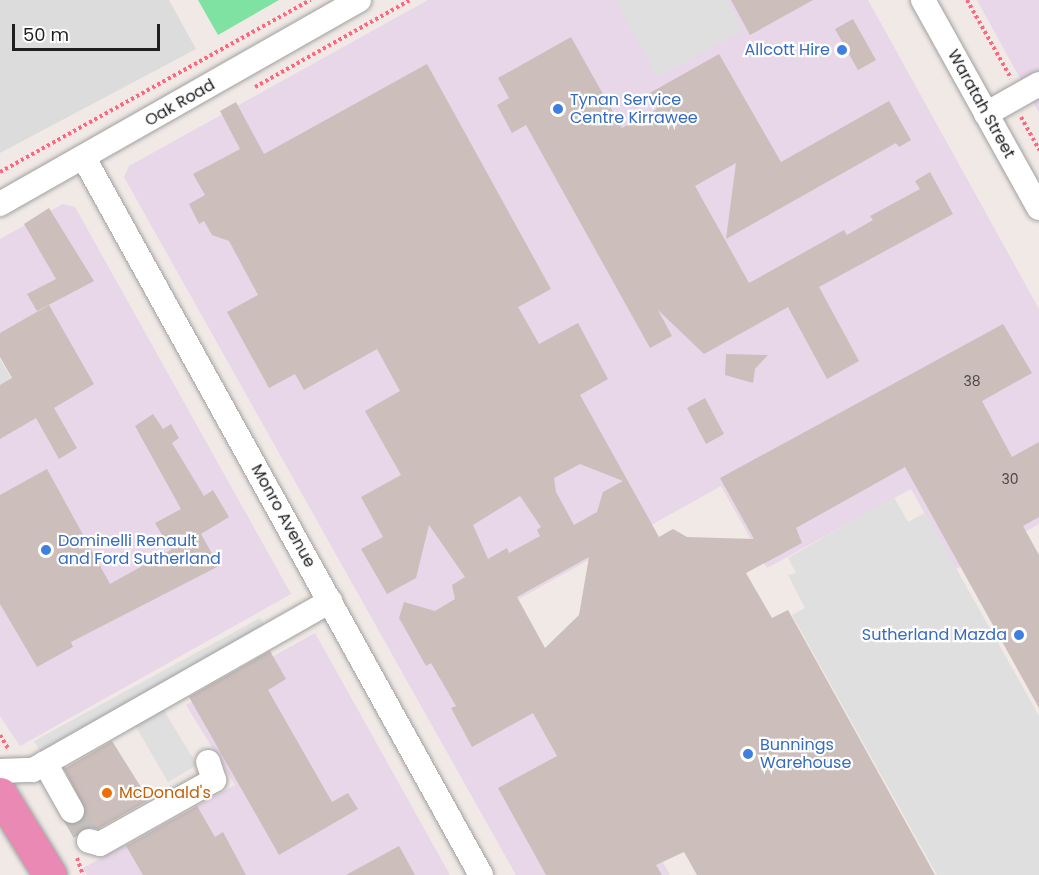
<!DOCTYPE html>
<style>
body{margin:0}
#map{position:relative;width:1039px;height:875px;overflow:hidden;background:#f0e9e5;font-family:Poppins,sans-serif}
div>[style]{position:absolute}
.residential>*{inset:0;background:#dddcdc}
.industrial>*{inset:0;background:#e8d6e9}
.pitch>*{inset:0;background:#7fe2a3}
.parking>*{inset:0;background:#dfdfdf}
.building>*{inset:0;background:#ccbebb}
.minor-tunnel>*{height:24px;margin-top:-12px;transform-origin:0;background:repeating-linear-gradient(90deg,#c6c1bd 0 24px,transparent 0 36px)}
.path>*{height:4px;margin-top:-2px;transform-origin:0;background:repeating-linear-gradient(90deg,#ff677e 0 3px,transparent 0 6px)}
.roads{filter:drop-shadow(0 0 2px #a0a0a0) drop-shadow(0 0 2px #a0a0a0)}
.minor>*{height:24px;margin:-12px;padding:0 12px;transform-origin:12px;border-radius:12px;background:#fff}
.highway>*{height:33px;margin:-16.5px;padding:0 16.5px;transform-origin:16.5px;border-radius:16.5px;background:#ea89b4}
.dots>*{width:16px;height:16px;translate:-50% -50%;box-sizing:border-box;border:3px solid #fff;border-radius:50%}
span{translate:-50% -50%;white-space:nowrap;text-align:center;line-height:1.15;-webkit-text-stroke:4.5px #fff;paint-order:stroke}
.number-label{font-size:14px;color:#4a4746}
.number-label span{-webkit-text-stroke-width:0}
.shop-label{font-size:16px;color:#366cbe}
.right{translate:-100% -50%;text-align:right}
.left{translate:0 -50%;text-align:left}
.street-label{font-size:16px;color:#1f1f1f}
.food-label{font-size:16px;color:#c56008}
.scale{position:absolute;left:12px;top:24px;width:148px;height:27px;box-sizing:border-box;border:3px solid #1f1f1f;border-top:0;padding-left:8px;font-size:18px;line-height:21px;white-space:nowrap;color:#1f1f1f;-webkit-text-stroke:4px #fff;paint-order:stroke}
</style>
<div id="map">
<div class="residential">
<i style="clip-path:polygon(0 0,169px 0,196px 49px,0 153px)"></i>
</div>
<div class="industrial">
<i style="clip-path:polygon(428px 0,868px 0,1039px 309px,1039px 524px,956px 569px,911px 489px,767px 568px,721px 486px,517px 600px,670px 875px,516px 875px,124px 177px,129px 166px)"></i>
<i style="clip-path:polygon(977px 0,1039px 0,1039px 113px)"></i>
<i style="clip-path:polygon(63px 204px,75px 207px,291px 594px,20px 746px,0 716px,0 392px,16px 383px,0 354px,0 239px)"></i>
<i style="clip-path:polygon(315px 633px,450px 875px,87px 875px,83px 868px,235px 785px,186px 705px)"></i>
</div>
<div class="pitch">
<i style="clip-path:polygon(198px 0,279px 0,218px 35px)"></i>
</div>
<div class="parking">
<i style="clip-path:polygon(615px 0,727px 0,743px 30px,658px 77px)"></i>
<i style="clip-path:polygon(0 359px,13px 382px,0 388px)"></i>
<i style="clip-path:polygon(894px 497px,908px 522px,925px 513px,1039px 716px,1039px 875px,937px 875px,792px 615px,805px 608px,788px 575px,796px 573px,788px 558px)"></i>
<i style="clip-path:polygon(260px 618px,267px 630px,43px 756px,34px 741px)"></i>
<i style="clip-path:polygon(163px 709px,197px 765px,168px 782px,135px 725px)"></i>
</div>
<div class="building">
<i style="clip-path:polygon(731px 0,813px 0,750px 35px)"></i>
<i style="clip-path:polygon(853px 19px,876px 60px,858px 70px,835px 29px)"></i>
<i style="clip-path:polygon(571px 37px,622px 128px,657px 109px,648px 94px,719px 54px,781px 162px,889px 101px,911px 140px,899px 147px,896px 143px,726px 239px,736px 163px,695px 186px,749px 283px,844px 230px,847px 235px,873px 220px,870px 216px,920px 189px,915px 181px,930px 172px,953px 214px,819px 287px,859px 361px,827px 379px,788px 307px,704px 354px,658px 310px,672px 336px,650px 348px,526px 125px,512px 133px,497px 105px,509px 98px,498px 78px)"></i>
<i style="clip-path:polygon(evenodd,427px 64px,551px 289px,518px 307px,539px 344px,578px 323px,608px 379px,580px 395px,659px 537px,673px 529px,687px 537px,754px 539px,720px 478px,1003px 324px,1032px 373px,982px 401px,1012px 457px,1039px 442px,1039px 517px,1023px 526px,1039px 555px,1039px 708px,905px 467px,796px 528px,802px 543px,746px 573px,772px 618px,788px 610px,935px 875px,697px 875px,684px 852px,656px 865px,662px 875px,546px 875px,498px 788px,557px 756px,533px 713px,472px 747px,451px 708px,456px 706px,431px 663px,426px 666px,399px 618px,404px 602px,435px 611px,455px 599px,452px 585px,465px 577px,429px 525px,416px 578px,387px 594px,361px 549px,383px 537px,361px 497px,401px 475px,365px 411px,400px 391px,377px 349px,304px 390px,295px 374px,269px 388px,227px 312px,258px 295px,229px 241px,212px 235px,204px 221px,199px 224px,189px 204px,205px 195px,193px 174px,240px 149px,220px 111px,236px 102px,264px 154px,427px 64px,580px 464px,623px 481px,603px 492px,597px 512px,574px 525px,556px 492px,554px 478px,580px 464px,427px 64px,520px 496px,541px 527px,537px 530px,540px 536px,509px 553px,507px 548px,488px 559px,473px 525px,520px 496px,427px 64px,589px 557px,579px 615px,545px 648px,517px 597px,589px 557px)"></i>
<i style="clip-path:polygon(49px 208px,94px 281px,37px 311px,27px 294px,56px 279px,24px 224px)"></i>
<i style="clip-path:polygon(49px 305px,94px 384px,54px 408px,77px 448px,59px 459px,36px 418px,0 439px,0 385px,12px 378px,0 357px,0 333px)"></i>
<i style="clip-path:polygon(726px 354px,768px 355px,755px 369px,753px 383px,725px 375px)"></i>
<i style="clip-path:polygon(705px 398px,724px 434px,706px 444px,687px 408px)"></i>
<i style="clip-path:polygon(153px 414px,163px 429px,171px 424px,179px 438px,172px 443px,204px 496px,213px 490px,229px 517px,201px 534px,219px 566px,71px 642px,73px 647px,37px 667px,0 604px,0 495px,47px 469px,110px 584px,171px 550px,155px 523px,181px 509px,135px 426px)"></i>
<i style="clip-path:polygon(270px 651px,286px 679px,268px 690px,332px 802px,348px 793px,358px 809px,279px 855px,189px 697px)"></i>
<i style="clip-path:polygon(112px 741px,149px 800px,98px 829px,86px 827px,77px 834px,73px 825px,84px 819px,86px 811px,64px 769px)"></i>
<i style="clip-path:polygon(197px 806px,215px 837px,223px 832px,246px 875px,143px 875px,126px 846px)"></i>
<i style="clip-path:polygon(399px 846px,415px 875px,346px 875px)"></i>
</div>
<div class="minor-tunnel">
<i style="left:72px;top:811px;width:34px;rotate:60deg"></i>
</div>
<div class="path">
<i style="left:967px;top:0;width:90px;rotate:60.6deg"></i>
<i style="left:255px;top:87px;width:178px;rotate:-29.3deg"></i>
<i style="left:1021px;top:117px;width:38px;rotate:61deg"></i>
<i style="left:0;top:172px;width:355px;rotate:-29deg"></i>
<i style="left:0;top:735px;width:17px;rotate:59deg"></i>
<i style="left:77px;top:858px;width:18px;rotate:71deg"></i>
</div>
<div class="roads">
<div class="minor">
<i style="left:923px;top:0;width:238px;rotate:60.9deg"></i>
<i style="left:986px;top:114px;width:61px;rotate:-29.5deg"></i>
<i style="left:84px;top:158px;width:820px;rotate:61.03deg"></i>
<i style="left:0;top:204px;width:413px;rotate:-29.6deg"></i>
<i style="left:45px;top:763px;width:55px;rotate:60.6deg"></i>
<i style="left:0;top:771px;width:33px;rotate:-2deg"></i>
<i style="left:33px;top:770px;width:342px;rotate:-29.6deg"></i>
<i style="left:89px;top:841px;width:11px;rotate:15deg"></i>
<i style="left:100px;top:844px;width:131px;rotate:-29.3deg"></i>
<i style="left:214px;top:780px;width:19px;rotate:-108deg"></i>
</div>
<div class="highway">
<i style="left:0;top:794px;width:95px;rotate:58.3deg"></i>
</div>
</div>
<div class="dots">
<i style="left:842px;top:50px;background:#3f7fe0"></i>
<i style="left:558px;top:109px;background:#3f7fe0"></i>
<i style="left:46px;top:550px;background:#3f7fe0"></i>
<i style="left:1019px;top:635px;background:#3f7fe0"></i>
<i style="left:748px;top:754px;background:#3f7fe0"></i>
<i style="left:107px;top:793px;background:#e8710a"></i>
</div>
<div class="number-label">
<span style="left:972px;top:381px">38</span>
<span style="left:1010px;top:479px">30</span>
</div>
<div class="shop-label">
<span class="right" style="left:830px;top:50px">Allcott Hire</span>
<span class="left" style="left:570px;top:109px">Tynan Service<br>Centre Kirrawee</span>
<span class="left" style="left:58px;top:550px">Dominelli Renault<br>and Ford Sutherland</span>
<span class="right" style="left:1007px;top:635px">Sutherland Mazda</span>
<span class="left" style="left:760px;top:754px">Bunnings<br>Warehouse</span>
</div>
<div class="street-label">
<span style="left:180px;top:103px;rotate:-30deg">Oak Road</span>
<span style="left:981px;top:104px;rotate:61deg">Waratah Street</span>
<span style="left:283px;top:516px;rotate:61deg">Monro Avenue</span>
</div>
<div class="food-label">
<span class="left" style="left:119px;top:793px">McDonald's</span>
</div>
<div class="scale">50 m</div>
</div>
